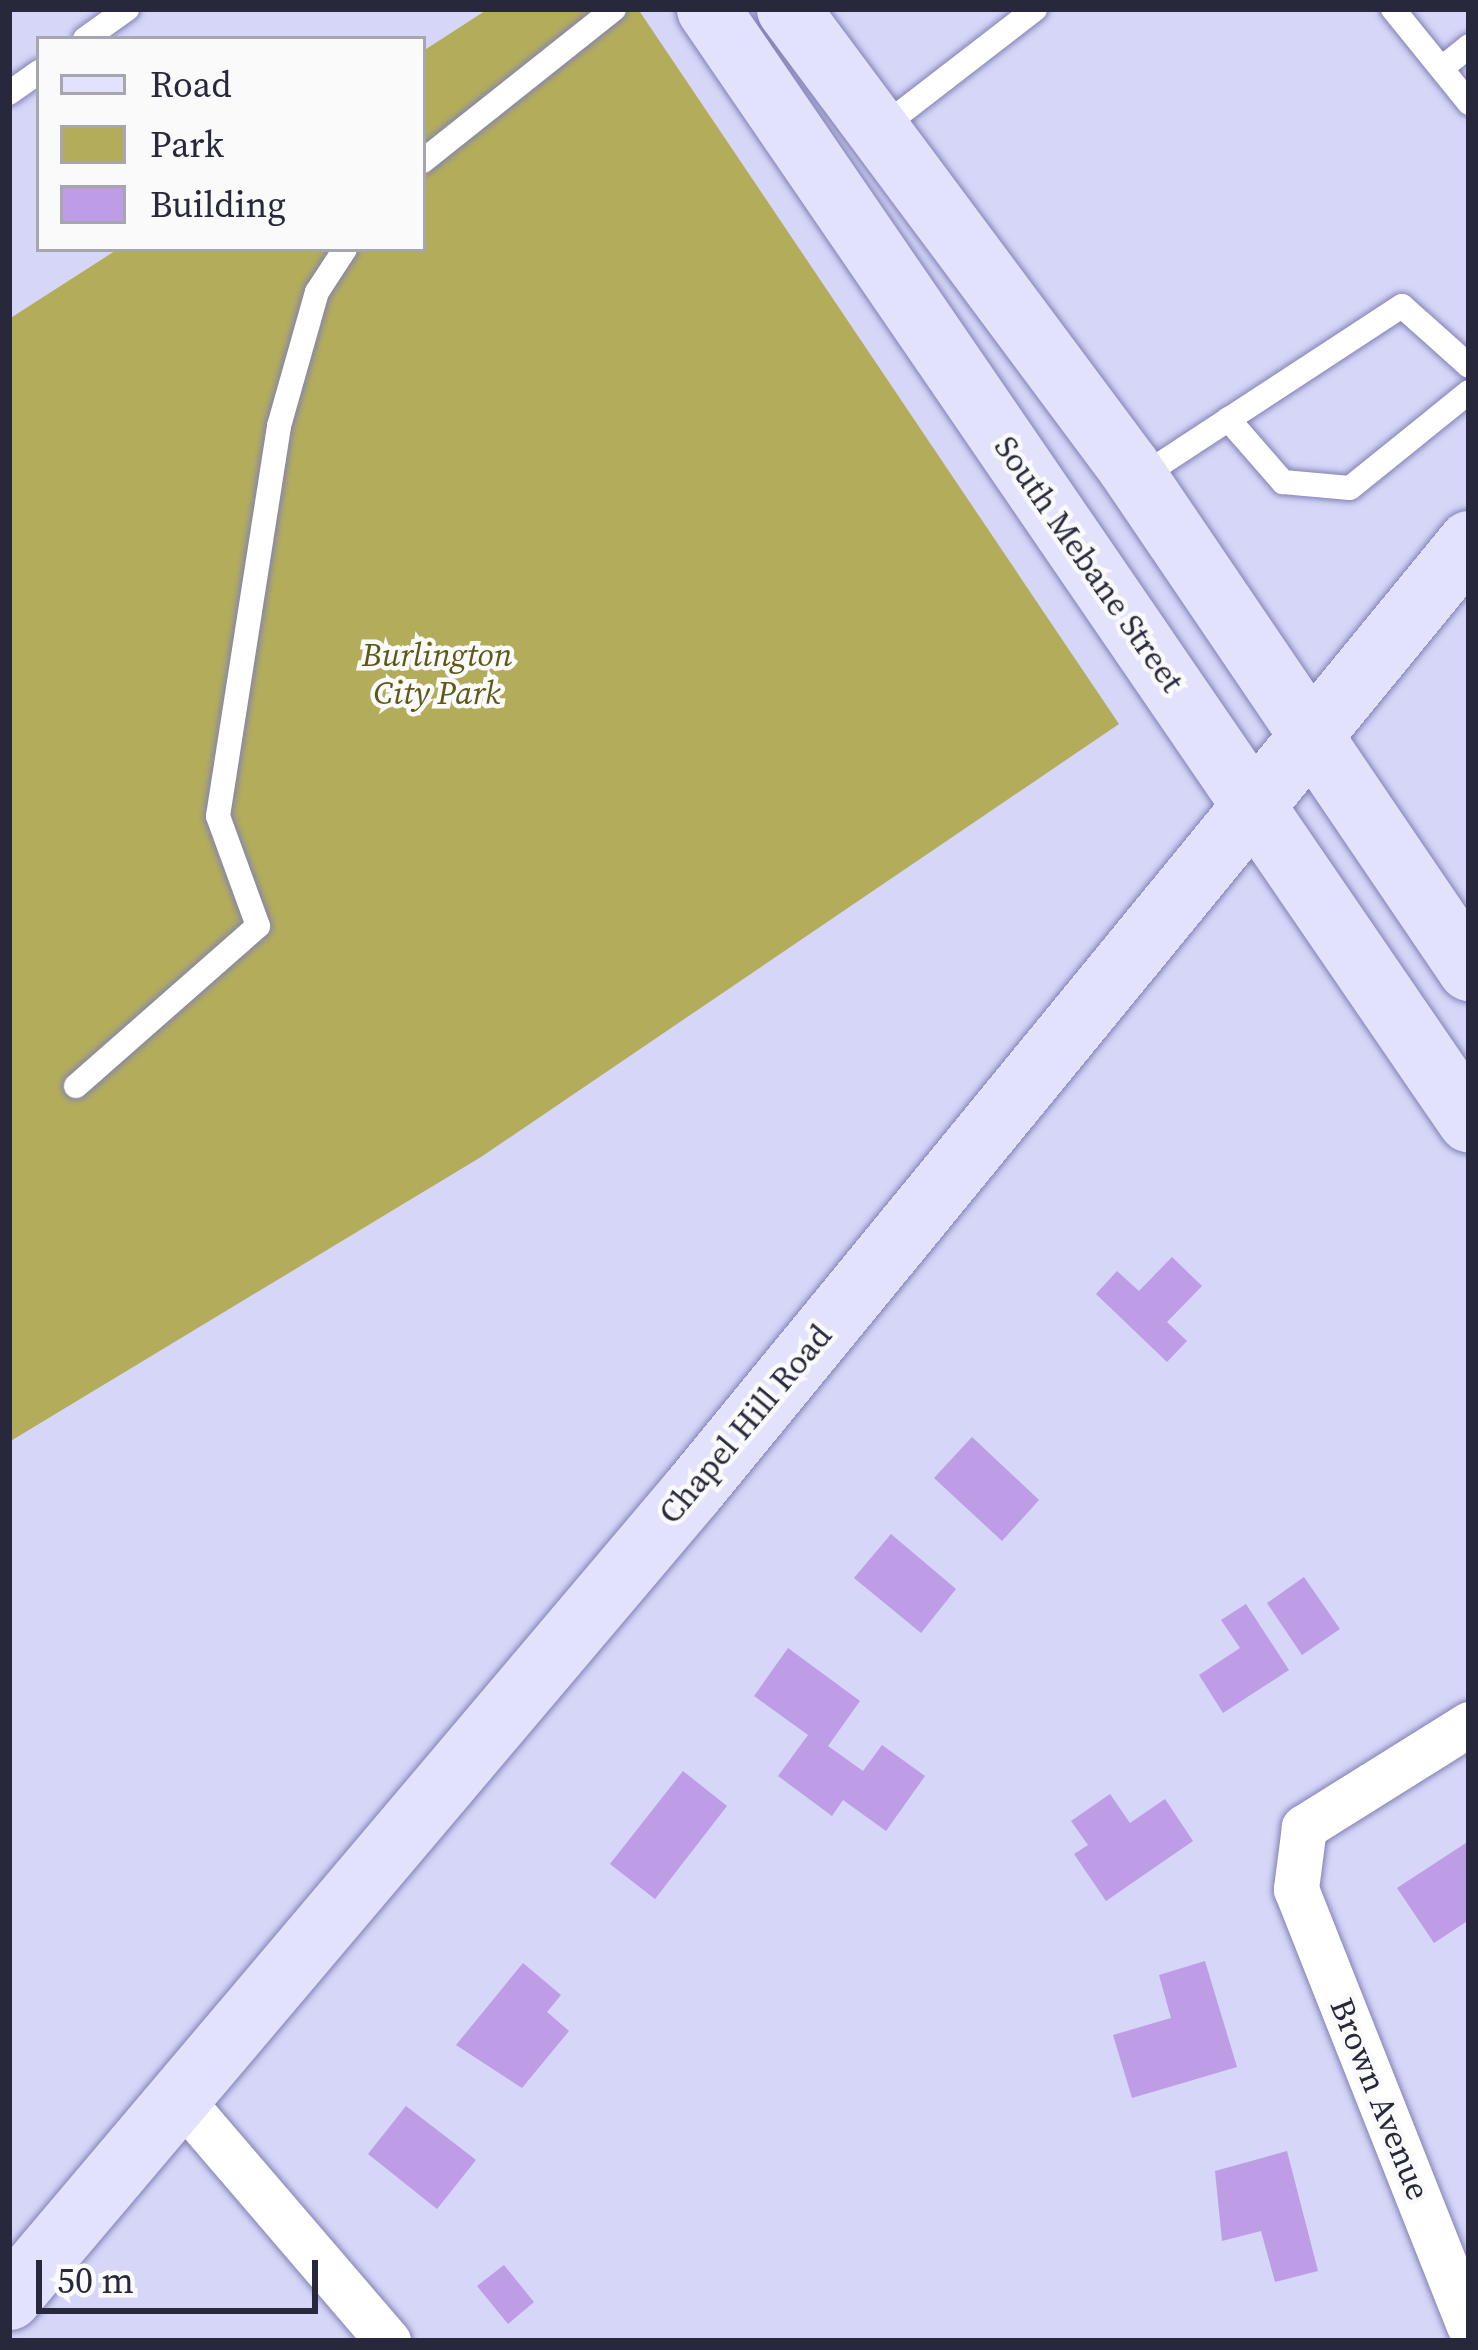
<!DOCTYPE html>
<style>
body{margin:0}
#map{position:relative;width:1478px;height:2350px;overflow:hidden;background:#d5d6f8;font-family:"Source Serif 4",serif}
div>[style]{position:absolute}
.green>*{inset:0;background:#b3ad5b}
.building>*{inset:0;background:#be9ce6}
.roads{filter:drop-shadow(0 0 3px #8281b5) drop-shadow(0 0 3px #8281b5)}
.lane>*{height:24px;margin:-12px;padding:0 12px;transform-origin:12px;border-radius:12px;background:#fff}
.street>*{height:45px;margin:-22.5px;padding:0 22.5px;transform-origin:22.5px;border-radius:22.5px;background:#fff}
.secondary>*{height:63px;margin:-31.5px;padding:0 31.5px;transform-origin:31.5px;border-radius:31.5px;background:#e3e2fc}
span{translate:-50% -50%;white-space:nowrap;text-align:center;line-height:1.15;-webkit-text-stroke:9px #fafafa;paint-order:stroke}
.street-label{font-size:33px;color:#28283d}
.park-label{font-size:33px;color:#5d5816;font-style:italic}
.frame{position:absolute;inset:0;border:12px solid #28283d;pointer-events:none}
.legend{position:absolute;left:36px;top:36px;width:390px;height:216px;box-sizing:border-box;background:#fafafa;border:3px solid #a6a6ae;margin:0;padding:15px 21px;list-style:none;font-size:36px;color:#28283d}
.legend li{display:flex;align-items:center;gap:24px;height:60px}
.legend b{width:60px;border:3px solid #a6a6ae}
.scale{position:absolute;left:36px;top:2260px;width:282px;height:54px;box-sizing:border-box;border:6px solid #28283d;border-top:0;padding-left:15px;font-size:36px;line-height:42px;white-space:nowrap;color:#28283d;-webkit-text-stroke:9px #fafafa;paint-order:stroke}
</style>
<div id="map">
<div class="green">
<i style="clip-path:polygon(488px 9px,638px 9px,1119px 724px,481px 1157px,9px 1442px,9px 319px,118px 249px,423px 249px,423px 51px)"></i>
</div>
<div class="building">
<i style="clip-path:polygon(1172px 1257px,1202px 1286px,1167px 1322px,1187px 1341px,1167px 1362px,1096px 1294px,1117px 1271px,1139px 1291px)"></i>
<i style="clip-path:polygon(972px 1437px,1039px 1500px,1002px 1541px,934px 1478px)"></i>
<i style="clip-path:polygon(891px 1534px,956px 1589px,921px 1633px,854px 1578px)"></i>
<i style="clip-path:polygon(1304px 1577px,1340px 1629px,1302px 1655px,1267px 1603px)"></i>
<i style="clip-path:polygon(1246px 1604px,1289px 1670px,1223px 1713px,1199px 1675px,1240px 1648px,1221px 1620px)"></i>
<i style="clip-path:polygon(788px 1648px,860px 1701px,828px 1746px,863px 1771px,882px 1745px,925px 1776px,886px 1831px,843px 1800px,832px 1816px,778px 1776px,808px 1735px,754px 1696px)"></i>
<i style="clip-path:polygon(683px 1771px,727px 1806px,655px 1899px,610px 1864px)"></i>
<i style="clip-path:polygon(1110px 1794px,1130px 1823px,1165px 1799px,1193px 1841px,1106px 1901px,1074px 1854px,1088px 1845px,1071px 1821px)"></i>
<i style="clip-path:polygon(1469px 1841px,1469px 1920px,1434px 1943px,1397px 1888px)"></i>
<i style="clip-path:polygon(1205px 1961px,1237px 2067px,1132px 2098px,1113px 2035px,1171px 2018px,1159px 1975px)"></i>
<i style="clip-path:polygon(523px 1963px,561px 1995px,547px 2012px,569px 2031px,522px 2088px,456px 2045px)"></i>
<i style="clip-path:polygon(406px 2106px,476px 2160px,437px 2209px,368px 2154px)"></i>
<i style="clip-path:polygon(1287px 2151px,1318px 2271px,1275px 2282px,1261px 2231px,1222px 2241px,1215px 2171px)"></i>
<i style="clip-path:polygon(504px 2265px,534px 2302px,508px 2324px,477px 2286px)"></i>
</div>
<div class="roads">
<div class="lane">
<i style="left:1393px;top:9px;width:121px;rotate:51deg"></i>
<i style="left:85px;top:39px;width:52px;rotate:-35.5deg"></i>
<i style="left:1442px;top:68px;width:35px;rotate:-39deg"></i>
<i style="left:9px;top:93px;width:37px;rotate:-35deg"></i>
<i style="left:880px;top:129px;width:196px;rotate:-37.7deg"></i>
<i style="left:423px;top:161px;width:244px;rotate:-38.5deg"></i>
<i style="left:1228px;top:419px;width:84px;rotate:48.9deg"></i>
<i style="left:1283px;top:482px;width:67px;rotate:5.1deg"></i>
<i style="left:1350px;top:488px;width:153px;rotate:-38.9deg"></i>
<i style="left:1139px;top:478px;width:314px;rotate:-33.2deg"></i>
<i style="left:1402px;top:306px;width:90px;rotate:41.8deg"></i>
<i style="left:76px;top:1086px;width:242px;rotate:-41.3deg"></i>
<i style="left:258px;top:926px;width:117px;rotate:-110deg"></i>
<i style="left:218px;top:816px;width:395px;rotate:-81.1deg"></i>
<i style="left:279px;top:426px;width:139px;rotate:-74.2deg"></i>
<i style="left:317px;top:292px;width:51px;rotate:-56.9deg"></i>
</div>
<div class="street">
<i style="left:1469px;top:1724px;width:195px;rotate:148deg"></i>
<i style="left:1304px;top:1827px;width:63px;rotate:97.4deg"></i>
<i style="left:1296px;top:1889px;width:469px;rotate:68.4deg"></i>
<i style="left:178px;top:2096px;width:323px;rotate:49.4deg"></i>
</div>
<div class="secondary">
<i style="left:708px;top:9px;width:1347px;rotate:55.61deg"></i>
<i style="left:788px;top:9px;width:570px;rotate:53.35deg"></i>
<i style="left:1128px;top:466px;width:608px;rotate:55.87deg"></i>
<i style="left:9px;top:2298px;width:1057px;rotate:-49.76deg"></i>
<i style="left:692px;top:1491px;width:1227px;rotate:-50.69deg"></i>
</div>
</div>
<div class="street-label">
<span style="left:1089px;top:564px;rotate:55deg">South Mebane Street</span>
<span style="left:745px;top:1424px;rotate:-50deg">Chapel Hill Road</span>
<span style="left:1380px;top:2099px;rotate:68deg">Brown Avenue</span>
</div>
<div class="park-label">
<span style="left:437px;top:674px">Burlington<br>City Park</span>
</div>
<div class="frame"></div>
<ul class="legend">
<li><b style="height:15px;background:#e3e2fc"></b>Road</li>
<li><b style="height:33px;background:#b3ad5b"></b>Park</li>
<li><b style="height:33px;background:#be9ce6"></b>Building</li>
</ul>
<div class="scale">50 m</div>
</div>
